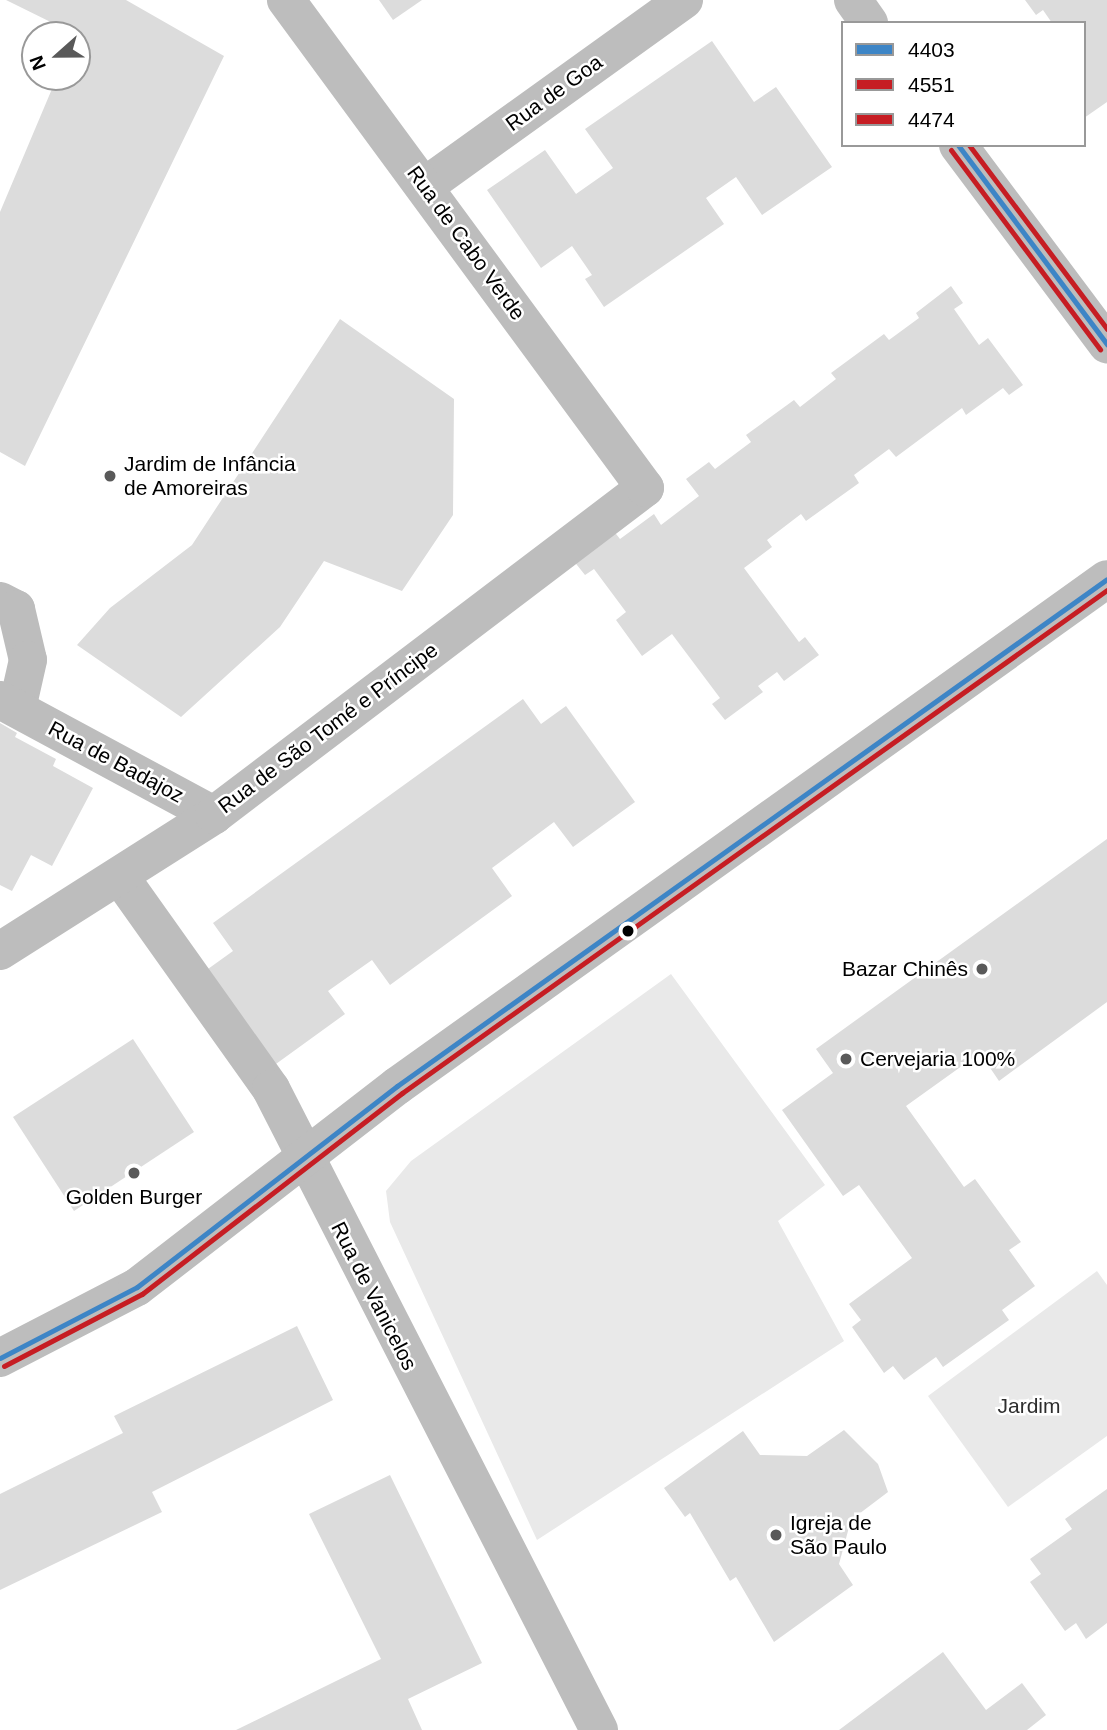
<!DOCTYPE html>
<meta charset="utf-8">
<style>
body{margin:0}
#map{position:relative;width:1107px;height:1730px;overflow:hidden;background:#fff;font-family:Arial,sans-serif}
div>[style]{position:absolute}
.green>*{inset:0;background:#e9e9e9}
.building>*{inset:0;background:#dcdcdc}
.minor>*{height:38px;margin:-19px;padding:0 19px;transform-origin:19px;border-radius:19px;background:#bdbdbd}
.tertiary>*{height:38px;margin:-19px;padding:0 19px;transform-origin:19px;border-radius:19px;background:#bdbdbd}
.bus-1>*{height:5px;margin:-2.5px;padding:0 2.5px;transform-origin:2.5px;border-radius:2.5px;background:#3d85c6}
.bus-2>*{height:5px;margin:-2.5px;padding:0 2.5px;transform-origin:2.5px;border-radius:2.5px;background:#c61d23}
.bus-3>*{height:5px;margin:-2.5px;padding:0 2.5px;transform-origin:2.5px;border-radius:2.5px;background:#c61d23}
.dots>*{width:19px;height:19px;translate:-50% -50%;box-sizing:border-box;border:4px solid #fff;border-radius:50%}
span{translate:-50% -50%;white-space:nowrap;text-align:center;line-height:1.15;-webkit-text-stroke:5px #fff;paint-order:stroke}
.street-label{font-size:21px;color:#000}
.poi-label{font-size:21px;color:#000}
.left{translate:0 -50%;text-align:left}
.right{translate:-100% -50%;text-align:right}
.park-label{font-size:21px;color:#2e2e2e}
.legend{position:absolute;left:841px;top:21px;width:245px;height:126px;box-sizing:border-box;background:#fff;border:2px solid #999;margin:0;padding:9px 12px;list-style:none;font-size:21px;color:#000}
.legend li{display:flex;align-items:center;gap:14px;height:35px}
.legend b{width:35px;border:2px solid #999}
.north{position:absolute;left:21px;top:21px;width:70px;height:70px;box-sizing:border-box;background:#fff;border:2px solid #999;border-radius:50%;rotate:249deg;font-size:19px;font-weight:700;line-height:28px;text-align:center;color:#000}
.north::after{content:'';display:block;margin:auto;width:24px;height:32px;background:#595959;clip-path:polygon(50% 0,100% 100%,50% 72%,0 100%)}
</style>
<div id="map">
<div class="green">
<i style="clip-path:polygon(671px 974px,825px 1185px,778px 1221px,844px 1341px,537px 1540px,390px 1222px,386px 1191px,411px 1161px)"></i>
<i style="clip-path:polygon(1097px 1271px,1107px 1285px,1107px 1436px,1008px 1507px,928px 1396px)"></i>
</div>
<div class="building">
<i style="clip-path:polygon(6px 0,126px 0,224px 56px,25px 466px,0 452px,0 212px,57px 77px,77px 77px,77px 35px)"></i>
<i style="clip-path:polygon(379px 0,422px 0,393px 20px)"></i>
<i style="clip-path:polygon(1025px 0,1107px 0,1107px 102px,1084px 118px,1084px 23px,1052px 23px,1043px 10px,1036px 15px)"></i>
<i style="clip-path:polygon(712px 41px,754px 102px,776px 87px,832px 167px,762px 215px,736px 177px,706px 198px,724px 224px,604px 307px,585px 279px,592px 275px,572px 246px,541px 268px,487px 190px,545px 150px,576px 194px,613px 168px,585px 129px)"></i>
<i style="clip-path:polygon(951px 286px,963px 303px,954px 309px,979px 345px,988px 338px,1023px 385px,1009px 395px,1003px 388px,966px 415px,962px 408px,896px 457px,889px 449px,854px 475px,859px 483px,806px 521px,801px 514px,767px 540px,772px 547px,744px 568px,799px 642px,805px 637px,819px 655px,784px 681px,777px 672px,758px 686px,763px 692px,725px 720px,712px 704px,720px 698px,672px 634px,642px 656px,616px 620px,626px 612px,594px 569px,585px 575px,573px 560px,613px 530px,620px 539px,654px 514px,661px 525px,699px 496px,686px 479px,709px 462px,715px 469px,751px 442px,746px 435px,794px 400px,800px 407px,836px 379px,831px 373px,884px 334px,889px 340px,919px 318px,916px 313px)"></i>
<i style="clip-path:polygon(340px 319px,454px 399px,453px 515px,402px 591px,324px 561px,280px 627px,181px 717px,77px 645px,110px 608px,192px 545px)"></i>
<i style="clip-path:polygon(523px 699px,541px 724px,566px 706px,635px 802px,573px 847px,554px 822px,492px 868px,512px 896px,390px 985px,372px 960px,328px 991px,345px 1014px,269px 1069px,201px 974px,233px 951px,213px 923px)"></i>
<i style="clip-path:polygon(0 723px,17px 733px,15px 737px,56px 759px,53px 766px,93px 788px,52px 866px,31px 855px,12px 891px,0 885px)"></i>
<i style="clip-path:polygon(1107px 839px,1107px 1002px,999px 1081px,980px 1053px,906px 1106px,964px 1187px,975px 1179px,1021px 1242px,1009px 1250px,1035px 1286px,1002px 1310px,1009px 1320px,943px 1367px,936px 1357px,904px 1380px,893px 1366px,884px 1373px,852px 1327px,861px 1320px,849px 1304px,912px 1258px,859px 1185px,843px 1196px,782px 1110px,833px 1073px,816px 1049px)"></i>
<i style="clip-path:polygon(133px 1039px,194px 1132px,74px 1211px,13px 1117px)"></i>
<i style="clip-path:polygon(297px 1326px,333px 1400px,152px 1492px,162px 1512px,0 1590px,0 1494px,123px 1433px,114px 1416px)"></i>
<i style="clip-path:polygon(844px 1430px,878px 1464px,888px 1492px,851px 1520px,839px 1564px,853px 1585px,774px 1642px,736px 1577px,730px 1581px,690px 1513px,685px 1517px,664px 1488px,743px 1431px,760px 1455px,807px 1456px)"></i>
<i style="clip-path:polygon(390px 1475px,482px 1663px,408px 1699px,422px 1730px,236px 1730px,381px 1659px,309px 1514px)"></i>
<i style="clip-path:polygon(1107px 1489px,1107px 1623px,1086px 1639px,1076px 1623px,1065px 1631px,1030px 1582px,1041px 1574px,1030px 1559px,1072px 1529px,1065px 1519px)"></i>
<i style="clip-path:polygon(943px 1652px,986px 1710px,1022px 1683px,1046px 1715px,1027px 1730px,839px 1730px)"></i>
</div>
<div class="minor">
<i style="left:425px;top:186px;width:319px;rotate:-35.7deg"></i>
<i style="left:0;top:601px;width:18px;rotate:27deg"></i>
<i style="left:16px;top:609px;width:52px;rotate:76.8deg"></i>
<i style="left:28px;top:660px;width:50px;rotate:102.7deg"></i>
<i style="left:0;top:700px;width:243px;rotate:28.3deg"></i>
<i style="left:121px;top:878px;width:259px;rotate:54.6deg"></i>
<i style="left:271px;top:1089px;width:720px;rotate:62.9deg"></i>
<i style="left:0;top:951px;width:254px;rotate:-32.4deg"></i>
<i style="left:214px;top:815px;width:541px;rotate:-37.19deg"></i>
<i style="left:645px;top:488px;width:606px;rotate:-126.34deg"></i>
</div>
<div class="tertiary">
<i style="left:853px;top:0;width:28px;rotate:55deg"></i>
<i style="left:958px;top:145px;width:249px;rotate:53.2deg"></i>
<i style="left:0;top:1358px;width:154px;rotate:-27.4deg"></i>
<i style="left:137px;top:1287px;width:329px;rotate:-37.7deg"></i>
<i style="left:397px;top:1086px;width:872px;rotate:-35.53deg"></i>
</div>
<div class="bus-1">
<i style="left:958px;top:145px;width:249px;rotate:53.2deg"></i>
<i style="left:0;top:1358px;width:154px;rotate:-27.4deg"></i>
<i style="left:137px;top:1287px;width:329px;rotate:-37.7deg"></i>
<i style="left:397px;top:1086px;width:872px;rotate:-35.53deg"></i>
</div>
<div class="bus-2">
<i style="left:951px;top:150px;width:249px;rotate:53.2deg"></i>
<i style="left:4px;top:1366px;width:156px;rotate:-27.6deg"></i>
<i style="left:142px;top:1294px;width:329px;rotate:-37.7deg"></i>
<i style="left:402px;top:1093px;width:866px;rotate:-35.51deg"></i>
</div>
<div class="bus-3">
<i style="left:969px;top:145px;width:230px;rotate:53.1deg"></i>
</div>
<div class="dots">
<i style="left:110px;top:476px;background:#595959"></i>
<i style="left:628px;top:931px;background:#000"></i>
<i style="left:982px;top:969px;background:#595959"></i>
<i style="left:846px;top:1059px;background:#595959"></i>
<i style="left:134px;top:1173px;background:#595959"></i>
<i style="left:776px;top:1535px;background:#595959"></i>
</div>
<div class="street-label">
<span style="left:554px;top:93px;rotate:-36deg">Rua de Goa</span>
<span style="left:466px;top:243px;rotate:54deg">Rua de Cabo Verde</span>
<span style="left:328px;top:728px;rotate:-37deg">Rua de São Tomé e Príncipe</span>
<span style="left:116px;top:762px;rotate:28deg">Rua de Badajoz</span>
<span style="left:374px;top:1296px;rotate:63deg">Rua de Vanicelos</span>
</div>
<div class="poi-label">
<span class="left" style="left:124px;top:476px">Jardim de Infância<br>de Amoreiras</span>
<span class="right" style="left:968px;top:969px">Bazar Chinês</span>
<span class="left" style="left:860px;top:1059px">Cervejaria 100%</span>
<span style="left:134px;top:1197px">Golden Burger</span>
<span class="left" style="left:790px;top:1535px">Igreja de<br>São Paulo</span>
</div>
<div class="park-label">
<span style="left:1029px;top:1406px">Jardim</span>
</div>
<ul class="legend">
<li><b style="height:9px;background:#3d85c6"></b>4403</li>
<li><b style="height:9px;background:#c61d23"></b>4551</li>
<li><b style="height:9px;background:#c61d23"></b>4474</li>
</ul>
<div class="north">N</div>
</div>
